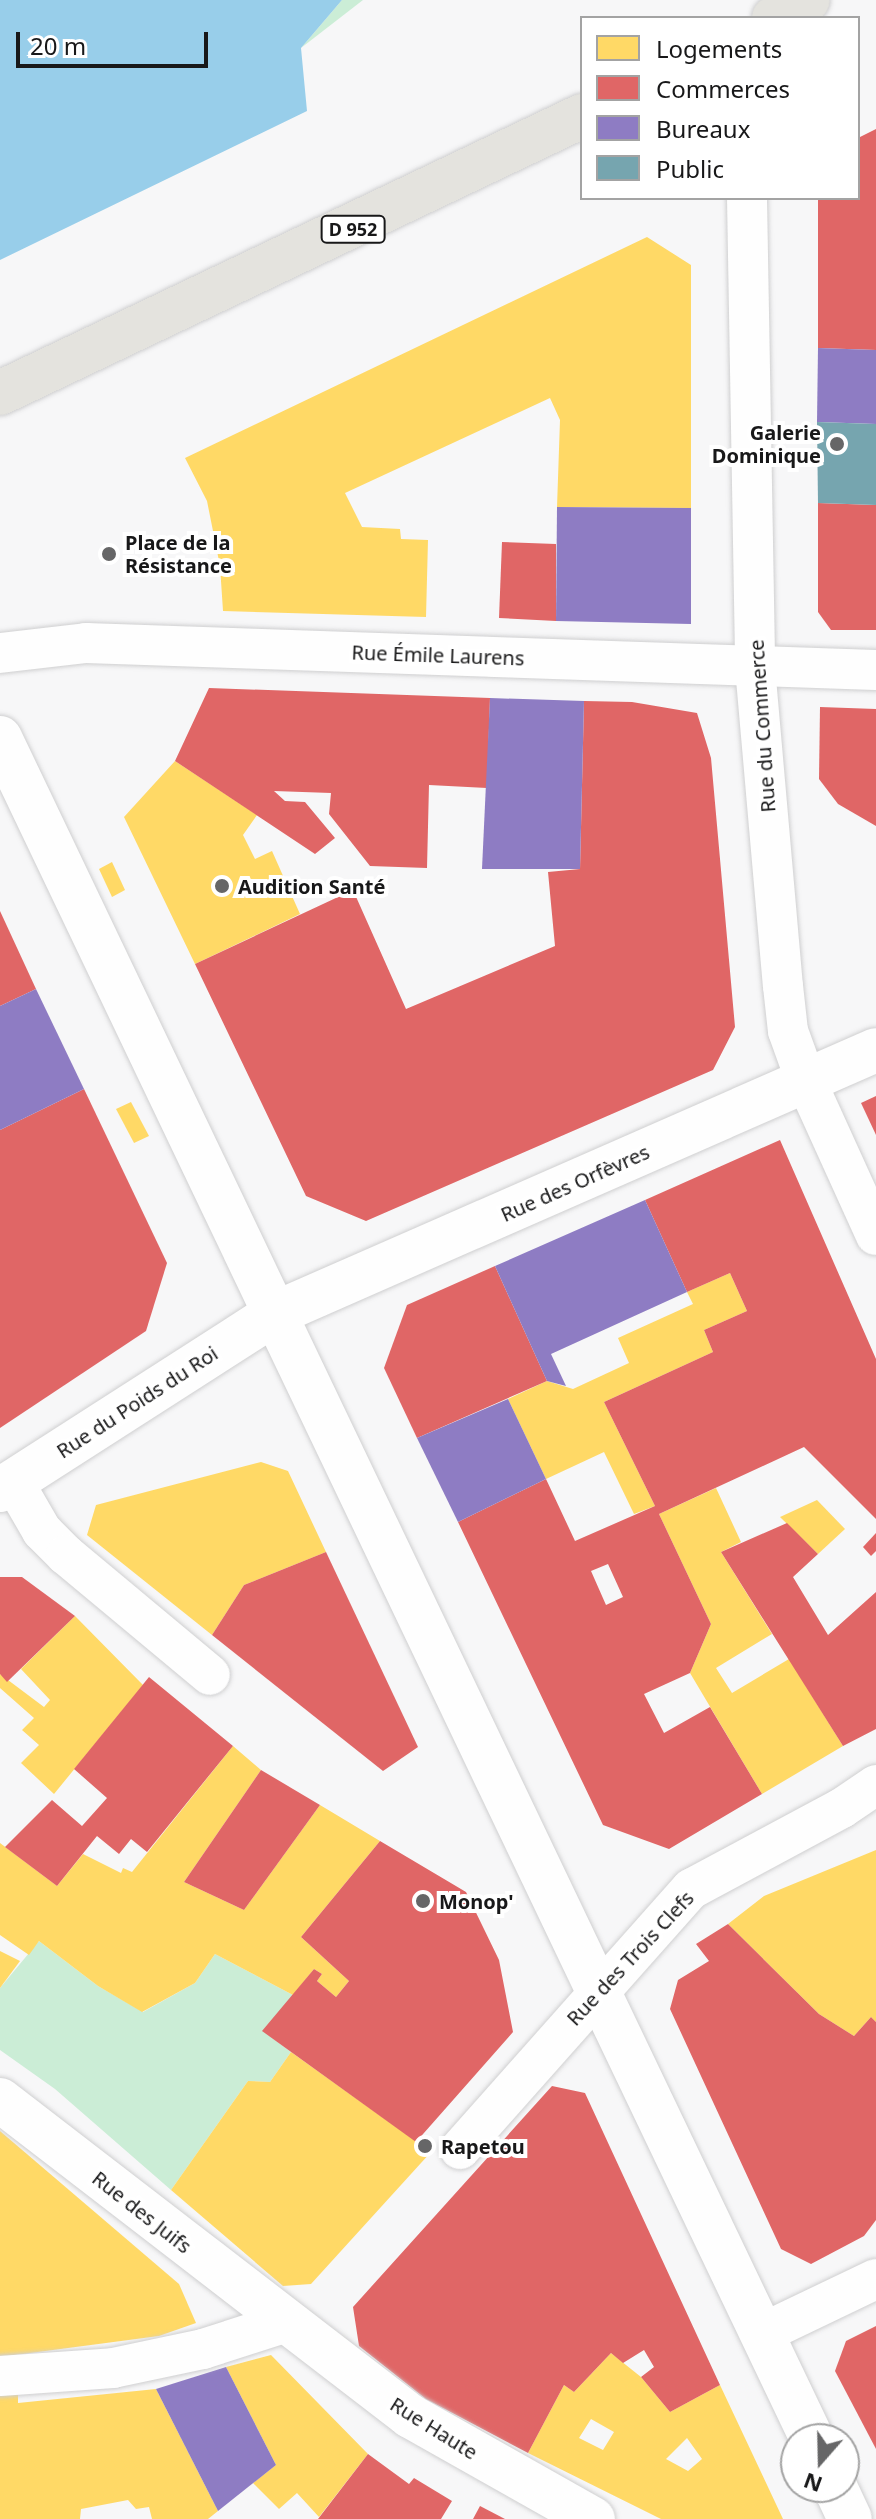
<!DOCTYPE html>
<meta charset="utf-8">
<style>
body{margin:0}
#map{position:relative;width:876px;height:2519px;overflow:hidden;background:#f7f7f8;font-family:"Noto Sans",sans-serif}
div>[style]{position:absolute}
.green>*{inset:0;background:#cbedd6}
.water>*{inset:0;background:#98ceea}
.homes>*{inset:0;background:#ffd966}
.shops>*{inset:0;background:#e06666}
.offices>*{inset:0;background:#8e7cc3}
.public>*{inset:0;background:#76a5af}
.roads{filter:drop-shadow(0 0 2px #cfcfd0) drop-shadow(0 0 2px #cfcfd0)}
.pedestrian>*{height:40px;margin:-20px;padding:0 20px;transform-origin:20px;border-radius:20px;background:#fefefe}
.minor>*{height:44px;margin:-22px;padding:0 22px;transform-origin:22px;border-radius:22px;background:#fefefe}
.primary>*{height:44px;margin:-22px;padding:0 22px;transform-origin:22px;border-radius:22px;background:#e4e3de}
.dots>*{width:22px;height:22px;translate:-50% -50%;box-sizing:border-box;border:4px solid #fff;border-radius:50%}
span{translate:-50% -50%;white-space:nowrap;text-align:center;line-height:1.15;-webkit-text-stroke:8px #fff;paint-order:stroke}
.shield-label span{padding:2px 6px;background:#fff;border:2px solid;border-radius:6px;-webkit-text-stroke-width:0}
.shield-label{font-size:18px;color:#181819;font-weight:700}
.poi-label{font-size:20px;color:#181819;font-weight:700}
.right{translate:-100% -50%;text-align:right}
.left{translate:0 -50%;text-align:left}
.street-label{font-size:20px;color:#181819}
.legend{position:absolute;left:580px;top:16px;width:280px;height:184px;box-sizing:border-box;background:#fff;border:2px solid #a3a3a3;margin:0;padding:10px 14px;list-style:none;font-size:24px;color:#181819}
.legend li{display:flex;align-items:center;gap:16px;height:40px}
.legend b{width:40px;border:2px solid #a3a3a3}
.north{position:absolute;left:780px;top:2423px;width:80px;height:80px;box-sizing:border-box;background:#fff;border:2px solid #a3a3a3;border-radius:50%;rotate:200deg;font-size:22px;font-weight:700;line-height:32px;text-align:center;color:#181819}
.north::after{content:'';display:block;margin:auto;width:28px;height:36px;background:#666667;clip-path:polygon(50% 0,100% 100%,50% 72%,0 100%)}
.scale{position:absolute;left:16px;top:32px;width:192px;height:36px;box-sizing:border-box;border:4px solid #181819;border-top:0;padding-left:10px;font-size:24px;line-height:28px;white-space:nowrap;color:#181819;-webkit-text-stroke:6px #fff;paint-order:stroke}
</style>
<div id="map">
<div class="green">
<i style="clip-path:polygon(342px 0,363px 0,301px 48px)"></i>
<i style="clip-path:polygon(39px 1941px,98px 1986px,143px 2012px,195px 1983px,215px 1954px,293px 1995px,263px 2031px,291px 2052px,270px 2082px,248px 2081px,171px 2190px,55px 2089px,0 2050px,0 1988px)"></i>
</div>
<div class="water">
<i style="clip-path:polygon(0 0,342px 0,301px 48px,307px 111px,0 260px)"></i>
</div>
<div class="homes">
<i style="clip-path:polygon(647px 237px,691px 265px,691px 508px,557px 507px,560px 420px,550px 398px,345px 493px,362px 527px,400px 529px,401px 539px,428px 540px,426px 617px,223px 611px,220px 566px,207px 501px,185px 458px)"></i>
<i style="clip-path:polygon(175px 761px,257px 815px,243px 835px,255px 859px,272px 851px,300px 914px,195px 964px,124px 817px)"></i>
<i style="clip-path:polygon(112px 862px,125px 890px,112px 897px,99px 869px)"></i>
<i style="clip-path:polygon(131px 1102px,149px 1136px,134px 1143px,116px 1109px)"></i>
<i style="clip-path:polygon(730px 1273px,747px 1311px,704px 1330px,713px 1352px,604px 1402px,655px 1506px,634px 1514px,604px 1452px,546px 1479px,508px 1399px,547px 1381px,573px 1389px,629px 1363px,618px 1338px,693px 1304px,687px 1292px)"></i>
<i style="clip-path:polygon(261px 1462px,288px 1471px,326px 1552px,244px 1585px,212px 1635px,87px 1535px,96px 1505px)"></i>
<i style="clip-path:polygon(716px 1488px,741px 1542px,721px 1552px,772px 1634px,716px 1668px,732px 1693px,789px 1659px,843px 1746px,762px 1794px,690px 1673px,711px 1624px,659px 1514px)"></i>
<i style="clip-path:polygon(817px 1500px,845px 1529px,818px 1554px,780px 1517px)"></i>
<i style="clip-path:polygon(75px 1616px,143px 1685px,54px 1794px,21px 1763px,39px 1745px,22px 1730px,34px 1718px,0 1688px,0 1674px,44px 1707px,50px 1700px,21px 1669px)"></i>
<i style="clip-path:polygon(233px 1746px,261px 1770px,184px 1882px,244px 1910px,320px 1805px,380px 1841px,301px 1937px,349px 1981px,336px 1997px,317px 1981px,322px 1974px,314px 1969px,293px 1995px,215px 1954px,195px 1983px,142px 2012px,98px 1986px,39px 1941px,29px 1955px,0 1935px,0 1843px,57px 1886px,83px 1854px,121px 1873px,123px 1868px,132px 1872px)"></i>
<i style="clip-path:polygon(876px 1850px,876px 2022px,871px 2017px,854px 2036px,819px 2014px,728px 1924px,764px 1896px)"></i>
<i style="clip-path:polygon(0 1951px,20px 1961px,0 1988px)"></i>
<i style="clip-path:polygon(291px 2052px,431px 2152px,311px 2284px,283px 2286px,171px 2190px,248px 2081px,270px 2082px)"></i>
<i style="clip-path:polygon(0 2131px,179px 2284px,196px 2323px,159px 2336px,0 2357px)"></i>
<i style="clip-path:polygon(evenodd,611px 2353px,641px 2377px,670px 2412px,720px 2385px,783px 2519px,661px 2519px,528px 2453px,564px 2385px,574px 2392px,611px 2353px,591px 2419px,614px 2432px,603px 2450px,579px 2438px,591px 2419px,611px 2353px,687px 2438px,702px 2459px,688px 2471px,666px 2459px,687px 2438px)"></i>
<i style="clip-path:polygon(271px 2355px,368px 2454px,319px 2517px,297px 2493px,279px 2509px,253px 2483px,276px 2465px,226px 2367px)"></i>
<i style="clip-path:polygon(156px 2389px,218px 2511px,208px 2519px,152px 2519px,149px 2507px,136px 2509px,128px 2500px,81px 2509px,80px 2519px,0 2519px,0 2392px,18px 2392px,18px 2403px)"></i>
</div>
<div class="shops">
<i style="clip-path:polygon(876px 129px,876px 350px,818px 348px,818px 198px,858px 198px,858px 138px)"></i>
<i style="clip-path:polygon(818px 503px,876px 505px,876px 630px,831px 630px,818px 612px)"></i>
<i style="clip-path:polygon(502px 542px,556px 544px,556px 621px,499px 618px)"></i>
<i style="clip-path:polygon(209px 688px,490px 698px,487px 788px,429px 785px,427px 868px,370px 866px,329px 814px,331px 793px,274px 791px,285px 801px,305px 802px,335px 838px,315px 854px,175px 761px)"></i>
<i style="clip-path:polygon(584px 701px,632px 702px,697px 713px,711px 758px,735px 1027px,713px 1070px,366px 1221px,306px 1196px,195px 964px,353px 890px,406px 1009px,555px 946px,548px 872px,580px 869px)"></i>
<i style="clip-path:polygon(820px 707px,876px 709px,876px 826px,838px 804px,819px 779px)"></i>
<i style="clip-path:polygon(0 911px,36px 989px,0 1006px)"></i>
<i style="clip-path:polygon(84px 1089px,167px 1263px,146px 1331px,0 1428px,0 1130px)"></i>
<i style="clip-path:polygon(876px 1096px,876px 1135px,861px 1103px)"></i>
<i style="clip-path:polygon(evenodd,780px 1140px,876px 1359px,876px 1519px,804px 1447px,659px 1514px,711px 1624px,690px 1673px,644px 1694px,664px 1733px,710px 1707px,762px 1794px,669px 1849px,603px 1825px,458px 1522px,546px 1479px,575px 1541px,655px 1506px,604px 1402px,713px 1352px,704px 1330px,747px 1311px,730px 1273px,687px 1292px,645px 1200px,780px 1140px,608px 1564px,623px 1597px,606px 1605px,591px 1571px,608px 1564px)"></i>
<i style="clip-path:polygon(495px 1266px,547px 1381px,417px 1438px,384px 1368px,407px 1305px)"></i>
<i style="clip-path:polygon(787px 1523px,818px 1554px,793px 1577px,828px 1635px,876px 1592px,876px 1729px,843px 1746px,721px 1552px)"></i>
<i style="clip-path:polygon(876px 1533px,876px 1551px,871px 1556px,863px 1547px)"></i>
<i style="clip-path:polygon(326px 1552px,418px 1747px,383px 1771px,212px 1635px,244px 1585px)"></i>
<i style="clip-path:polygon(0 1577px,22px 1577px,75px 1616px,7px 1682px,0 1674px)"></i>
<i style="clip-path:polygon(149px 1677px,233px 1746px,147px 1852px,131px 1839px,119px 1854px,97px 1836px,57px 1886px,5px 1847px,52px 1800px,82px 1826px,107px 1798px,74px 1769px)"></i>
<i style="clip-path:polygon(261px 1770px,320px 1805px,244px 1910px,184px 1882px)"></i>
<i style="clip-path:polygon(380px 1841px,466px 1892px,499px 1960px,513px 2032px,416px 2142px,262px 2031px,314px 1969px,322px 1974px,317px 1981px,336px 1997px,349px 1981px,301px 1937px)"></i>
<i style="clip-path:polygon(728px 1924px,819px 2014px,854px 2036px,871px 2017px,876px 2022px,876px 2220px,864px 2236px,811px 2264px,781px 2249px,670px 2009px,678px 1980px,709px 1961px,696px 1944px)"></i>
<i style="clip-path:polygon(552px 2086px,585px 2093px,720px 2385px,670px 2412px,641px 2377px,654px 2367px,644px 2350px,623px 2363px,611px 2353px,574px 2392px,564px 2385px,528px 2453px,426px 2399px,359px 2346px,353px 2307px)"></i>
<i style="clip-path:polygon(876px 2326px,876px 2449px,835px 2371px,846px 2341px)"></i>
<i style="clip-path:polygon(368px 2454px,409px 2484px,414px 2478px,452px 2501px,441px 2519px,318px 2519px)"></i>
<i style="clip-path:polygon(480px 2506px,505px 2519px,473px 2519px)"></i>
</div>
<div class="offices">
<i style="clip-path:polygon(818px 348px,876px 350px,876px 424px,817px 422px)"></i>
<i style="clip-path:polygon(557px 507px,691px 508px,691px 624px,556px 621px)"></i>
<i style="clip-path:polygon(490px 698px,584px 701px,580px 869px,482px 869px)"></i>
<i style="clip-path:polygon(36px 989px,84px 1089px,0 1130px,0 1006px)"></i>
<i style="clip-path:polygon(645px 1200px,687px 1292px,551px 1354px,566px 1386px,547px 1381px,495px 1266px)"></i>
<i style="clip-path:polygon(508px 1399px,546px 1479px,458px 1522px,417px 1438px)"></i>
<i style="clip-path:polygon(226px 2367px,276px 2465px,218px 2511px,156px 2389px)"></i>
</div>
<div class="public">
<i style="clip-path:polygon(817px 422px,876px 424px,876px 505px,818px 503px)"></i>
</div>
<div class="roads">
<div class="pedestrian">
<i style="left:747px;top:198px;width:469px;rotate:89deg"></i>
<i style="left:755px;top:667px;width:320px;rotate:85deg"></i>
<i style="left:783px;top:986px;width:45px;rotate:83.7deg"></i>
<i style="left:788px;top:1031px;width:53px;rotate:70.2deg"></i>
<i style="left:806px;top:1081px;width:169px;rotate:65.6deg"></i>
<i style="left:0;top:653px;width:87px;rotate:-6.6deg"></i>
<i style="left:86px;top:643px;width:790px;rotate:1.96deg"></i>
<i style="left:13px;top:1481px;width:58px;rotate:59.9deg"></i>
<i style="left:42px;top:1531px;width:34px;rotate:45deg"></i>
<i style="left:66px;top:1555px;width:187px;rotate:39.8deg"></i>
<i style="left:460px;top:2149px;width:348px;rotate:-48.4deg"></i>
<i style="left:691px;top:1889px;width:171px;rotate:-28.2deg"></i>
<i style="left:842px;top:1808px;width:41px;rotate:-34.1deg"></i>
<i style="left:761px;top:2334px;width:127px;rotate:-25.6deg"></i>
<i style="left:0;top:2376px;width:113px;rotate:-4deg"></i>
<i style="left:113px;top:2368px;width:92px;rotate:-11.9deg"></i>
<i style="left:203px;top:2349px;width:85px;rotate:-17.8deg"></i>
</div>
<div class="minor">
<i style="left:0;top:738px;width:1885px;rotate:64.48deg"></i>
<i style="left:0;top:1490px;width:326px;rotate:-32.7deg"></i>
<i style="left:274px;top:1314px;width:657px;rotate:-23.68deg"></i>
<i style="left:0;top:2100px;width:518px;rotate:37.62deg"></i>
<i style="left:410px;top:2416px;width:210px;rotate:29.4deg"></i>
<i style="left:835px;top:2487px;width:35px;rotate:65deg"></i>
</div>
<div class="primary">
<i style="left:774px;top:18px;width:38px;rotate:-28deg"></i>
<i style="left:0;top:393px;width:645px;rotate:-25.45deg"></i>
</div>
</div>
<div class="dots">
<i style="left:837px;top:444px;background:#666667"></i>
<i style="left:109px;top:554px;background:#666667"></i>
<i style="left:222px;top:886px;background:#666667"></i>
<i style="left:423px;top:1901px;background:#666667"></i>
<i style="left:425px;top:2146px;background:#666667"></i>
</div>
<div class="shield-label">
<span style="left:353px;top:229px">D 952</span>
</div>
<div class="poi-label">
<span class="right" style="left:821px;top:444px">Galerie<br>Dominique</span>
<span class="left" style="left:125px;top:554px">Place de la<br>Résistance</span>
<span class="left" style="left:238px;top:886px">Audition Santé</span>
<span class="left" style="left:439px;top:1901px">Monop'</span>
<span class="left" style="left:441px;top:2146px">Rapetou</span>
</div>
<div class="street-label">
<span style="left:438px;top:655px;rotate:2deg">Rue Émile Laurens</span>
<span style="left:762px;top:726px;rotate:-94deg">Rue du Commerce</span>
<span style="left:575px;top:1183px;rotate:-24deg">Rue des Orfèvres</span>
<span style="left:137px;top:1402px;rotate:-33deg">Rue du Poids du Roi</span>
<span style="left:630px;top:1958px;rotate:-47deg">Rue des Trois Clefs</span>
<span style="left:142px;top:2212px;rotate:38deg">Rue des Juifs</span>
<span style="left:434px;top:2428px;rotate:32deg">Rue Haute</span>
</div>
<ul class="legend">
<li><b style="height:22px;background:#ffd966"></b>Logements</li>
<li><b style="height:22px;background:#e06666"></b>Commerces</li>
<li><b style="height:22px;background:#8e7cc3"></b>Bureaux</li>
<li><b style="height:22px;background:#76a5af"></b>Public</li>
</ul>
<div class="north">N</div>
<div class="scale">20 m</div>
</div>
